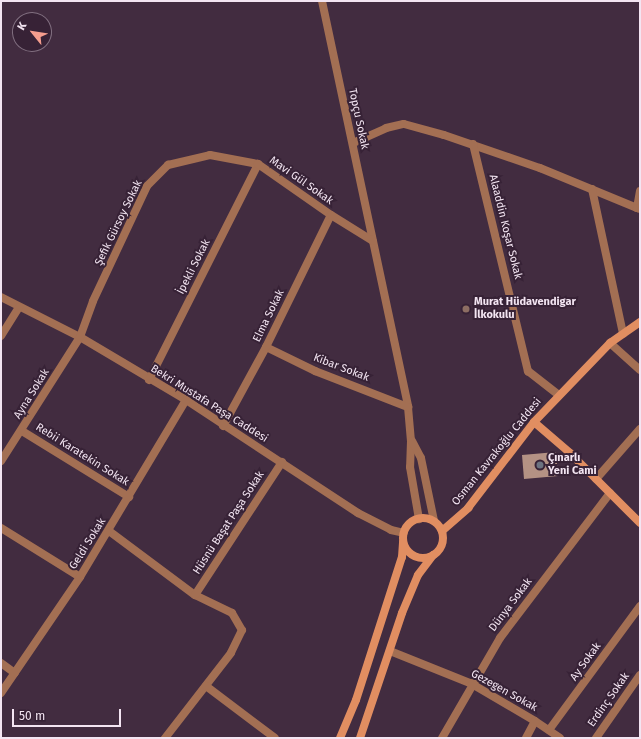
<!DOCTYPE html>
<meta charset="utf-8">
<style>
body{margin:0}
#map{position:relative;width:641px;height:739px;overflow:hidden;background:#422c40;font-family:"Fira Sans",sans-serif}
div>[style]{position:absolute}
.building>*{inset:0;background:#b49284}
.street>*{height:8px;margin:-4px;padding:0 4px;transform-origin:4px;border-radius:4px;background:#a36f53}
.secondary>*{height:8px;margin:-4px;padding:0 4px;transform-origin:4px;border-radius:4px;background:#e18e61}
.secondary>.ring{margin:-4px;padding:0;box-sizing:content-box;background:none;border:8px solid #e18e61;border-radius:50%}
.dots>*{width:11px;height:11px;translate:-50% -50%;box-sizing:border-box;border:2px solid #372236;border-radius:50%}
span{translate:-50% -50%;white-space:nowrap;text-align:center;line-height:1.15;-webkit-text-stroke:4px #372236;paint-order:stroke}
.street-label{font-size:11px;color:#f3e5f2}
.poi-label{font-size:11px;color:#f3e5f2;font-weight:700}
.left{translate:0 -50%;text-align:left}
.frame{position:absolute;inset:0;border:2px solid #f3e5f2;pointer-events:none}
.north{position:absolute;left:12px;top:12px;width:40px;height:40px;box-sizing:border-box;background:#372236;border:1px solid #827081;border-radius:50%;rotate:300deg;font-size:11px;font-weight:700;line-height:16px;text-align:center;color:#f3e5f2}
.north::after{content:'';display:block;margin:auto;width:14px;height:18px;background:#f59d8e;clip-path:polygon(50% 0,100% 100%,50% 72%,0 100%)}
.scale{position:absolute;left:12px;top:709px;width:109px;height:18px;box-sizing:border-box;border:2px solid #f3e5f2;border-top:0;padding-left:5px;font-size:12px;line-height:14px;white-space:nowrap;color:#f3e5f2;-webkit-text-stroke:3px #372236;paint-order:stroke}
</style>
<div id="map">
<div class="building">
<i style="clip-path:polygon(556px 452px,558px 476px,524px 479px,522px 455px)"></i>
</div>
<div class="street">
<i style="left:322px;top:1px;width:415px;rotate:78deg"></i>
<i style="left:408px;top:407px;width:34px;rotate:85deg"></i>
<i style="left:411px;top:441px;width:26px;rotate:92deg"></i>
<i style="left:410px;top:467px;width:53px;rotate:80.2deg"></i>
<i style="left:353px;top:143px;width:36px;rotate:-24deg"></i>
<i style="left:386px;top:128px;width:18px;rotate:-13deg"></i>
<i style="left:404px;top:124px;width:41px;rotate:15.4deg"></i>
<i style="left:444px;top:135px;width:102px;rotate:19deg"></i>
<i style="left:540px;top:168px;width:105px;rotate:22.4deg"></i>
<i style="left:473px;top:144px;width:234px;rotate:76.4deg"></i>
<i style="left:528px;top:371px;width:39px;rotate:38deg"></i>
<i style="left:592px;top:189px;width:148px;rotate:77.9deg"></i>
<i style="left:640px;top:191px;width:17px;rotate:100deg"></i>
<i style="left:637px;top:208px;width:3px;rotate:18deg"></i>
<i style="left:1px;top:297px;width:89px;rotate:26.9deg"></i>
<i style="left:80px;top:337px;width:123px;rotate:30.7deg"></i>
<i style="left:186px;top:400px;width:206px;rotate:33.3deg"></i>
<i style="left:358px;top:513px;width:37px;rotate:27deg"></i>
<i style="left:391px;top:530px;width:13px;rotate:13deg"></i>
<i style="left:1px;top:336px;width:34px;rotate:-58deg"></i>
<i style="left:610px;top:343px;width:40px;rotate:42deg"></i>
<i style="left:266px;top:347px;width:55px;rotate:26.1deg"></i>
<i style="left:315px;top:371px;width:100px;rotate:21.2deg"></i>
<i style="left:149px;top:380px;width:242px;rotate:-63.2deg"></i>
<i style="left:223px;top:426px;width:90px;rotate:-61.4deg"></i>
<i style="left:266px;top:347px;width:147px;rotate:-63.8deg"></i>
<i style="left:22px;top:431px;width:126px;rotate:31.7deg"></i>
<i style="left:412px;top:441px;width:19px;rotate:62deg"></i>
<i style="left:421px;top:458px;width:64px;rotate:78.3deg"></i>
<i style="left:1px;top:461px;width:147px;rotate:-57.5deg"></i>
<i style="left:80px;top:337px;width:38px;rotate:-70deg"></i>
<i style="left:93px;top:301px;width:127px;rotate:-64.8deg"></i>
<i style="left:147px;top:186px;width:30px;rotate:-45deg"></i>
<i style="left:168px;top:165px;width:43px;rotate:-13.4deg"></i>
<i style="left:210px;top:155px;width:49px;rotate:10.6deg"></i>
<i style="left:258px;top:164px;width:89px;rotate:34.9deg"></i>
<i style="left:331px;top:215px;width:49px;rotate:31.8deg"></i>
<i style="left:596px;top:479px;width:67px;rotate:-48.7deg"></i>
<i style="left:1px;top:528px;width:93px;rotate:31.8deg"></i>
<i style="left:109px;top:531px;width:107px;rotate:36.7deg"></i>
<i style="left:195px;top:595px;width:41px;rotate:25.9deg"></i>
<i style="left:232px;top:613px;width:20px;rotate:60deg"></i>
<i style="left:242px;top:630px;width:25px;rotate:116deg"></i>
<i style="left:231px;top:653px;width:108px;rotate:127.8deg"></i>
<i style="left:195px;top:595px;width:159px;rotate:-56.8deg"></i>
<i style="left:390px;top:651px;width:88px;rotate:21.9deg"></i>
<i style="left:472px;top:684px;width:73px;rotate:30.4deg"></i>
<i style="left:535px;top:721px;width:30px;rotate:34deg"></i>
<i style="left:1px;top:663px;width:17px;rotate:36deg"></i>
<i style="left:206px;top:686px;width:86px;rotate:37deg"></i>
<i style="left:1px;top:693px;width:140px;rotate:-55.7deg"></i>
<i style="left:80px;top:577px;width:206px;rotate:-59.1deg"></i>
<i style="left:549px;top:730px;width:154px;rotate:-53.7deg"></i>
<i style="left:442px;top:738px;width:116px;rotate:-59.9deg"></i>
<i style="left:500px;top:638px;width:182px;rotate:-52.8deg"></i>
<i style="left:526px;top:738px;width:19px;rotate:-62deg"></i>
<i style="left:596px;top:738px;width:77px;rotate:-55.1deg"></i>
</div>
<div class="secondary">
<i style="left:534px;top:422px;width:48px;rotate:40.7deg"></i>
<i style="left:570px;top:453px;width:99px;rotate:45deg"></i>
<i class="ring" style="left:403px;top:518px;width:32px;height:32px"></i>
<i style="left:442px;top:531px;width:35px;rotate:-41deg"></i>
<i style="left:468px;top:508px;width:108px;rotate:-52.5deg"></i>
<i style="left:534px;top:422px;width:110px;rotate:-46.1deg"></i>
<i style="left:610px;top:343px;width:37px;rotate:-35deg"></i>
<i style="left:340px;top:738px;width:41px;rotate:-67.2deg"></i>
<i style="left:356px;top:700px;width:150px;rotate:-72.2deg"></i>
<i style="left:402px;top:557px;width:15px;rotate:-86deg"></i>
<i style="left:360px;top:738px;width:132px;rotate:-71.4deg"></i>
<i style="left:402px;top:613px;width:41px;rotate:-67.2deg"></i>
<i style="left:418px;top:575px;width:25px;rotate:-53deg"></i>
</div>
<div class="dots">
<i style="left:466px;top:309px;background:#8d6e63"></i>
<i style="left:540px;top:465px;background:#6b7280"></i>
</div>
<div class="street-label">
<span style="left:358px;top:119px;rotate:78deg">Topçu Sokak</span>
<span style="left:301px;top:181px;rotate:35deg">Mavi Gül Sokak</span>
<span style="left:119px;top:223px;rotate:-64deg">Şefik Gürsoy Sokak</span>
<span style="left:505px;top:227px;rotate:76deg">Alaaddin Koşar Sokak</span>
<span style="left:194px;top:267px;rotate:-63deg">İpekli Sokak</span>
<span style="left:269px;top:316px;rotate:-64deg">Elma Sokak</span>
<span style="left:341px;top:368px;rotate:21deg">Kibar Sokak</span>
<span style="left:32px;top:394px;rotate:-58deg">Ayna Sokak</span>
<span style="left:209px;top:404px;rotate:32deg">Bekri Mustafa Paşa Caddesi</span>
<span style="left:497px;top:452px;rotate:-51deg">Osman Kavrakoğlu Caddesi</span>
<span style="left:82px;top:455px;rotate:32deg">Rebii Karatekin Sokak</span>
<span style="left:229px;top:523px;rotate:-57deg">Hüsnü Başat Paşa Sokak</span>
<span style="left:88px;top:544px;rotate:-58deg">Geldi Sokak</span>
<span style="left:511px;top:605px;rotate:-53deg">Dünya Sokak</span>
<span style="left:586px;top:662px;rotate:-54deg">Ay Sokak</span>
<span style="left:504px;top:691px;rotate:29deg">Gezegen Sokak</span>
<span style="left:609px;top:700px;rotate:-55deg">Erdinç Sokak</span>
</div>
<div class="poi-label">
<span class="left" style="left:474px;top:309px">Murat Hüdavendigar<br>İlkokulu</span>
<span class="left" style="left:548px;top:465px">Çınarlı<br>Yeni Cami</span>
</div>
<div class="frame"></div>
<div class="north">K</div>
<div class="scale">50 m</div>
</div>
